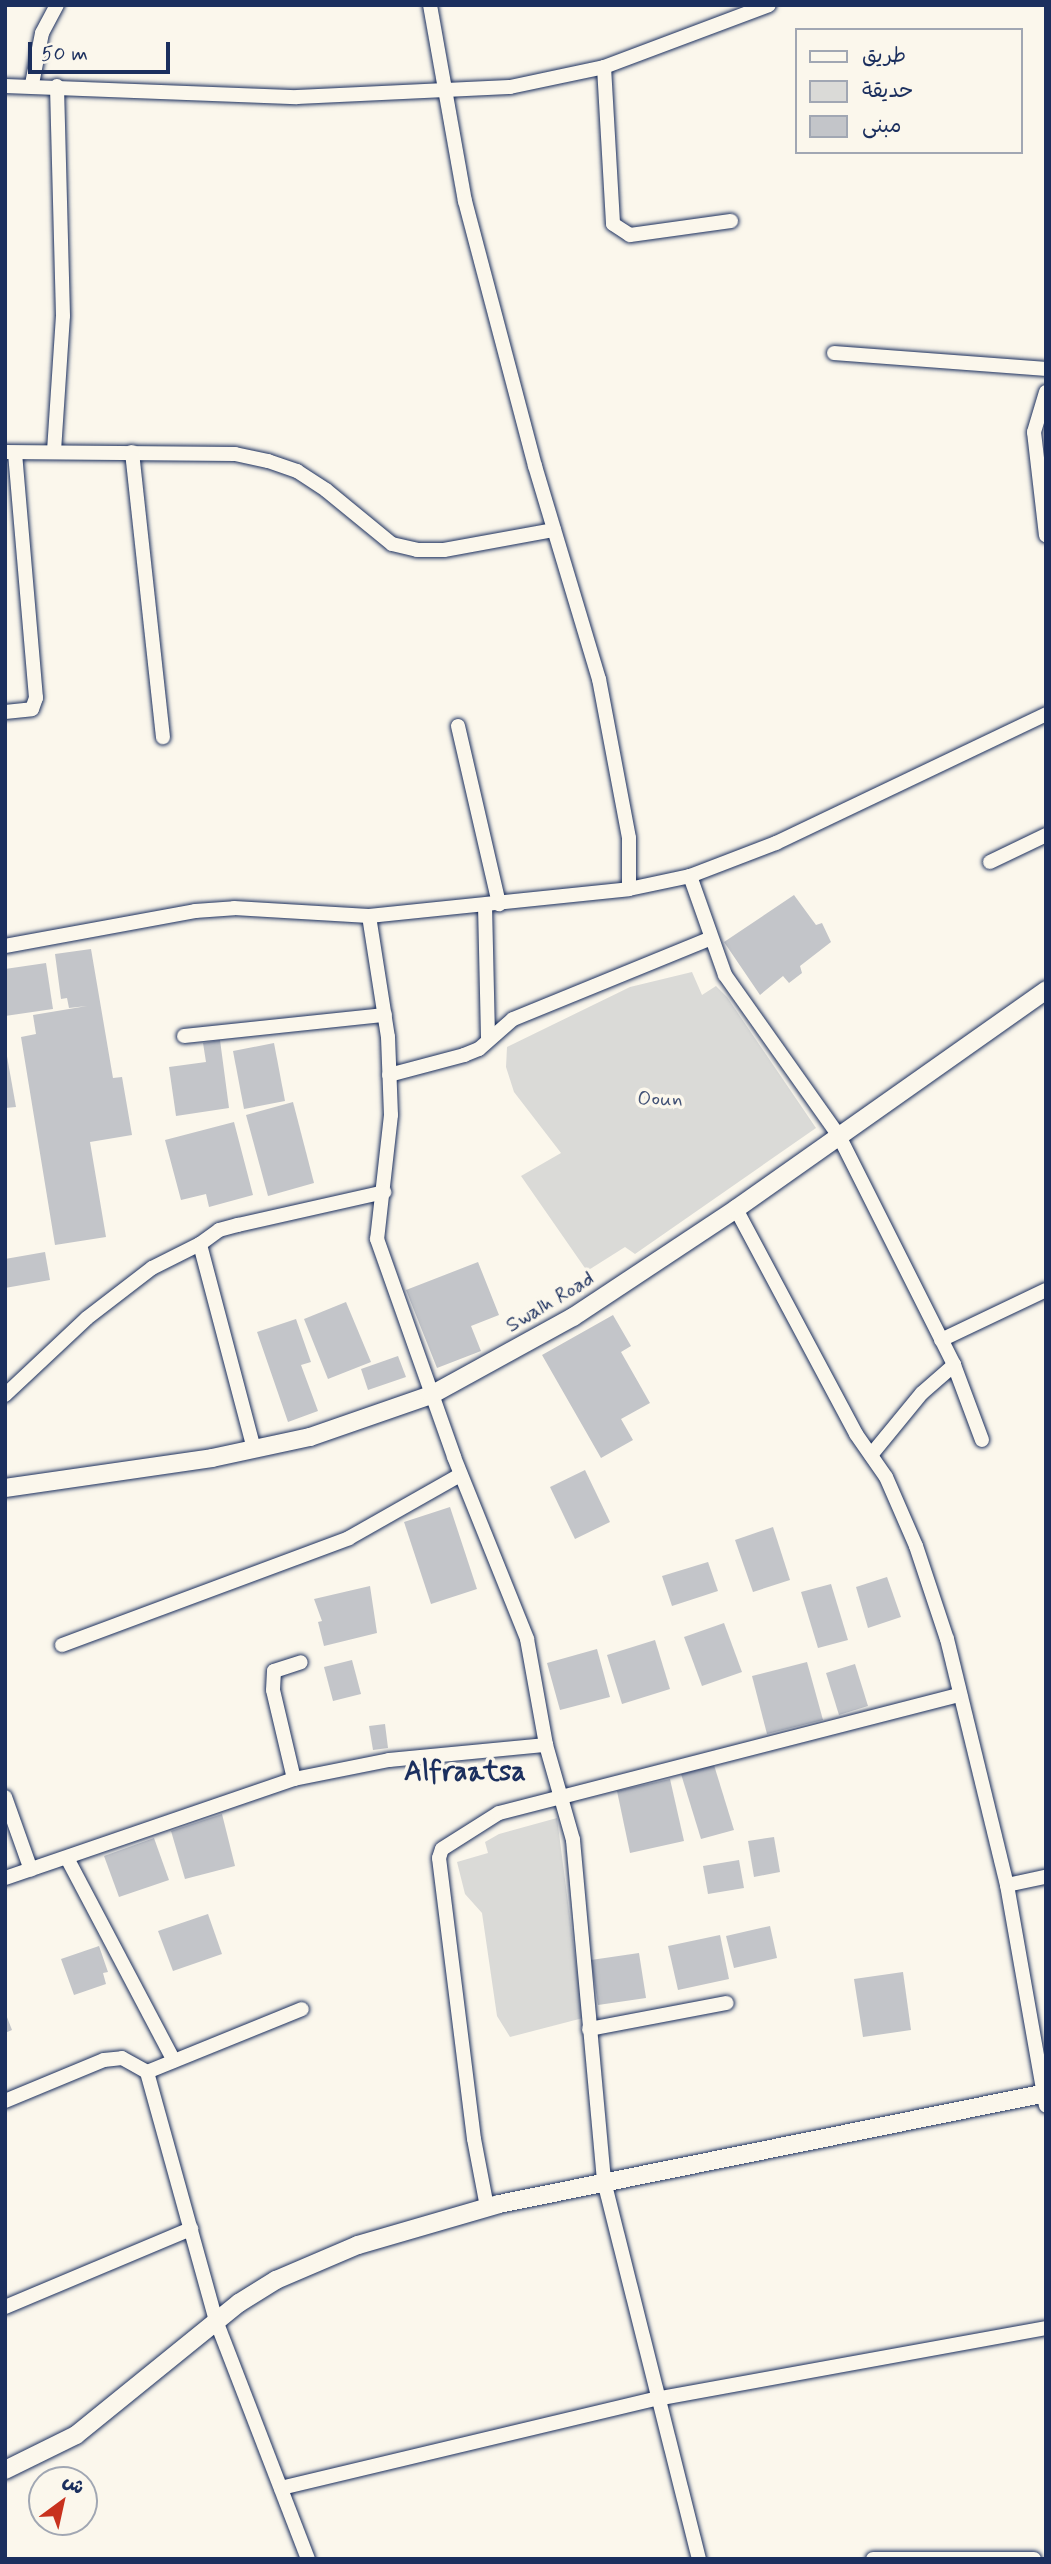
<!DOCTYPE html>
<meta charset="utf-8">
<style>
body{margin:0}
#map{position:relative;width:1051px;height:2564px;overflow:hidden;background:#fbf7ec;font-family:Mynerve,"Playpen Sans Arabic",sans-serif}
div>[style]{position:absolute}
.green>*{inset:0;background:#dadad7}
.building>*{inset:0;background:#c3c5c9}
.roads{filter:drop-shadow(0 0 2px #1b2f5e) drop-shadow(0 0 2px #1b2f5e)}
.minor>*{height:14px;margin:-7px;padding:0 7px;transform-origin:7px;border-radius:7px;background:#fbf7ec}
.tertiary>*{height:18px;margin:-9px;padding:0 9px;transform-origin:9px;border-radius:9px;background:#fbf7ec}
span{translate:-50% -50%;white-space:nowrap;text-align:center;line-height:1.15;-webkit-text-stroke:7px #fbf7ec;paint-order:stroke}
.park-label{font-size:21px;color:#415176}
.street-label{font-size:21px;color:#1b2f5e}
.district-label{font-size:28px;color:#1b2f5e;font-weight:700}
.frame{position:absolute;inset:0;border:7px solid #1b2f5e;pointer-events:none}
.legend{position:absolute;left:795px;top:28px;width:228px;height:126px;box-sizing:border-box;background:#fbf7ec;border:2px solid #a1a7b3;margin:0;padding:9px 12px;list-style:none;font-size:21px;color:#1b2f5e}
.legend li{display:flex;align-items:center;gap:14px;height:35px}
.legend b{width:35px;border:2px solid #a1a7b3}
.north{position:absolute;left:28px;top:2466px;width:70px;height:70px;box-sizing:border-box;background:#fbf7ec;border:2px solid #a1a7b3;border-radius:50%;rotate:33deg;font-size:19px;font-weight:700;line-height:28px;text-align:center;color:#1b2f5e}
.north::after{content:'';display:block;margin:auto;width:24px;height:32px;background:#c8321e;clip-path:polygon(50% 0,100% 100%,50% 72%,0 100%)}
.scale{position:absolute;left:28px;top:42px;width:142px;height:32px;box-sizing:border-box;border:4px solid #1b2f5e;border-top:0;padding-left:9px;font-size:21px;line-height:24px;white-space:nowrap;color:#1b2f5e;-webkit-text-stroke:5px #fbf7ec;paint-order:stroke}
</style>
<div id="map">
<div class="green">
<i style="clip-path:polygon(692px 972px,702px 995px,716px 986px,727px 997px,816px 1128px,635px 1254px,625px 1247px,587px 1271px,521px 1176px,561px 1153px,514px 1092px,506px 1067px,507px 1047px,630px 987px)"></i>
<i style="clip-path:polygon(557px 1818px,583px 2018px,510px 2037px,497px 2016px,482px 1913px,465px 1894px,457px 1862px,488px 1853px,485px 1842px,499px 1834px)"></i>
</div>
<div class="building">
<i style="clip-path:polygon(794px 895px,816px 925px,822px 923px,831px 942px,800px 966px,802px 973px,789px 983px,783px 976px,760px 995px,724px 942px)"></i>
<i style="clip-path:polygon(91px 949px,113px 1078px,122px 1077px,132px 1135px,90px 1142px,106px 1237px,55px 1245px,21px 1037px,36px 1034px,33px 1015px,87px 1006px,69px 1008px,67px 998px,61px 999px,55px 954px)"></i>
<i style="clip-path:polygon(46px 963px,53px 1009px,5px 1016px,5px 969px)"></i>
<i style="clip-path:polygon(220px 1040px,229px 1108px,176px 1116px,169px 1067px,206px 1062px,203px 1043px)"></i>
<i style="clip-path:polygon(274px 1043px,285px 1101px,244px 1109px,233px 1051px)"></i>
<i style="clip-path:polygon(5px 1045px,16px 1107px,5px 1108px)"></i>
<i style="clip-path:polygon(293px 1102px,314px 1183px,268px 1196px,246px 1115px)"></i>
<i style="clip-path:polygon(234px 1122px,253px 1195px,209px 1207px,206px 1194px,181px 1200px,165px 1140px)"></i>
<i style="clip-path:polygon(45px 1252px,50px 1280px,5px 1288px,5px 1259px)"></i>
<i style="clip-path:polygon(478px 1262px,499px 1315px,471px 1326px,481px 1351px,437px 1368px,406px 1290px)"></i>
<i style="clip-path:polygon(346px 1302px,371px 1362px,328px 1379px,304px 1319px)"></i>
<i style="clip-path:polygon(613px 1315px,631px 1346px,621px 1352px,650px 1403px,621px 1419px,633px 1440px,601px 1458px,542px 1355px)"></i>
<i style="clip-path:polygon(296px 1319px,311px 1362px,301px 1365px,318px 1411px,288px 1422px,257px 1332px)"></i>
<i style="clip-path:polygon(398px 1356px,406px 1377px,368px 1390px,361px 1369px)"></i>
<i style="clip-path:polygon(585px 1470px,610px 1522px,575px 1539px,550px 1487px)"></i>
<i style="clip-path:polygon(450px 1507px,477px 1589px,431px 1604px,404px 1522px)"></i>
<i style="clip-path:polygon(773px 1527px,790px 1580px,753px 1592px,735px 1540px)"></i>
<i style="clip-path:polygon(708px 1562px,718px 1591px,672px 1606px,662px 1576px)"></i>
<i style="clip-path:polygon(887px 1577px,901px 1617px,868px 1628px,856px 1587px)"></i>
<i style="clip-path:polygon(831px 1584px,848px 1640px,818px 1648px,801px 1592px)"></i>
<i style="clip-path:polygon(370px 1586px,377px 1633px,324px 1646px,318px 1622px,322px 1621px,314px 1599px)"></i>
<i style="clip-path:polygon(724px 1623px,742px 1672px,702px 1686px,684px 1637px)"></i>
<i style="clip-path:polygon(655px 1640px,670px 1689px,622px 1704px,607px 1655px)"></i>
<i style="clip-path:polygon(597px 1649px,610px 1697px,560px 1710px,547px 1663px)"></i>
<i style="clip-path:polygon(352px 1660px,361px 1694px,333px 1701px,324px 1667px)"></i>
<i style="clip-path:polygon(807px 1662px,823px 1720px,767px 1734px,752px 1676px)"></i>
<i style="clip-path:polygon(855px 1664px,868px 1706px,839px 1715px,826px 1673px)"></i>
<i style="clip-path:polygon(385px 1724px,388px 1748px,373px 1750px,369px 1726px)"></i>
<i style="clip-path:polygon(714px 1765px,734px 1830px,701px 1839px,681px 1774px)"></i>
<i style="clip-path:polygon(670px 1779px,684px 1841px,630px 1853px,617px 1791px)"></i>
<i style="clip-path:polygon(222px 1814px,235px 1866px,185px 1879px,171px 1831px)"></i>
<i style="clip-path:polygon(774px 1837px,780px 1872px,754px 1877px,748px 1841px)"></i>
<i style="clip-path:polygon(154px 1838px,169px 1880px,119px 1897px,104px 1856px)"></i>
<i style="clip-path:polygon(739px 1860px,744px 1888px,708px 1894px,703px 1866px)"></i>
<i style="clip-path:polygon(208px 1914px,222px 1954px,173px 1971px,158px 1931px)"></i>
<i style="clip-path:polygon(770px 1926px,777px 1958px,734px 1968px,726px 1936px)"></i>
<i style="clip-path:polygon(720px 1935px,729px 1979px,678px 1990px,668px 1946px)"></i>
<i style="clip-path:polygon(99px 1946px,108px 1972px,103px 1973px,106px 1984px,74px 1995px,61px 1959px)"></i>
<i style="clip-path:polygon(639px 1953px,646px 1998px,598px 2005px,591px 1960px)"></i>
<i style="clip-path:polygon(903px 1972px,911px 2030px,863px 2037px,854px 1979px)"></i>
<i style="clip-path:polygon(5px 2012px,12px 2030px,5px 2033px)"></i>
</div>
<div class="roads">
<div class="minor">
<i style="left:430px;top:5px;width:199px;rotate:79.9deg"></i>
<i style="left:465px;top:201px;width:274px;rotate:75.2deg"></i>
<i style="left:535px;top:466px;width:222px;rotate:73.3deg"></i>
<i style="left:599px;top:679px;width:162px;rotate:79.3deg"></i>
<i style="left:629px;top:838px;width:51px;rotate:90deg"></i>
<i style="left:604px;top:67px;width:157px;rotate:86.7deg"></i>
<i style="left:613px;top:224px;width:20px;rotate:33deg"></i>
<i style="left:630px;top:235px;width:102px;rotate:-7.9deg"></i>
<i style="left:32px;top:84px;width:52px;rotate:-78.9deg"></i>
<i style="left:42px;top:33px;width:32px;rotate:-62deg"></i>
<i style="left:5px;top:86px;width:292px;rotate:2.2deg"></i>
<i style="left:297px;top:97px;width:213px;rotate:-2.7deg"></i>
<i style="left:510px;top:87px;width:96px;rotate:-12deg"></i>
<i style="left:604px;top:67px;width:176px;rotate:-20.6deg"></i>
<i style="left:834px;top:353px;width:213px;rotate:4.3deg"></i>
<i style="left:1046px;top:392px;width:42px;rotate:106.7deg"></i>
<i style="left:1034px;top:432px;width:104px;rotate:83.4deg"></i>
<i style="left:54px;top:451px;width:135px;rotate:-86.2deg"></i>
<i style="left:63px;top:316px;width:230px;rotate:-91.5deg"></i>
<i style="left:5px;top:452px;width:230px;rotate:0.5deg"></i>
<i style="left:235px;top:454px;width:34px;rotate:12deg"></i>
<i style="left:268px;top:461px;width:31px;rotate:19deg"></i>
<i style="left:297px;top:471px;width:35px;rotate:33deg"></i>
<i style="left:326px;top:490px;width:85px;rotate:39.3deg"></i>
<i style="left:392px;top:544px;width:26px;rotate:13deg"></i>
<i style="left:417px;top:550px;width:27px"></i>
<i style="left:444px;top:550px;width:112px;rotate:-10.3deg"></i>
<i style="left:132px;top:452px;width:287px;rotate:83.8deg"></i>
<i style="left:5px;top:712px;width:27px;rotate:-6deg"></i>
<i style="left:32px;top:709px;width:12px;rotate:-70deg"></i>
<i style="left:36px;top:698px;width:246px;rotate:-94.9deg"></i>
<i style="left:458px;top:726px;width:183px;rotate:77deg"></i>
<i style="left:990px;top:862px;width:62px;rotate:-25.7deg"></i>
<i style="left:690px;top:876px;width:105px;rotate:70.5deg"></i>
<i style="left:725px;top:975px;width:197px;rotate:54.7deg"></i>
<i style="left:839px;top:1136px;width:256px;rotate:63.3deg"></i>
<i style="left:954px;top:1365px;width:80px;rotate:69.5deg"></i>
<i style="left:485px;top:905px;width:135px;rotate:88.7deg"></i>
<i style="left:369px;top:916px;width:122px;rotate:81.1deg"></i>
<i style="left:388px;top:1037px;width:78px;rotate:87.8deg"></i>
<i style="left:391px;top:1115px;width:125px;rotate:96.4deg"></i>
<i style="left:377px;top:1239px;width:231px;rotate:70.5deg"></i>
<i style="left:454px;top:1457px;width:196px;rotate:68.1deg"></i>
<i style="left:527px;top:1639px;width:108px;rotate:79.8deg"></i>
<i style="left:546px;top:1745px;width:99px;rotate:74.1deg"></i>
<i style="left:573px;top:1840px;width:342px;rotate:84.8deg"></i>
<i style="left:604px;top:2181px;width:390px;rotate:75.9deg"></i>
<i style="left:5px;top:946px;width:193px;rotate:-10.4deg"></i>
<i style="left:195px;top:911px;width:39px;rotate:-4deg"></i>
<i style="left:234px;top:908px;width:135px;rotate:3.4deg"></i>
<i style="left:369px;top:916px;width:261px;rotate:-5.9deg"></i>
<i style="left:629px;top:889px;width:62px;rotate:-12deg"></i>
<i style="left:690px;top:876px;width:92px;rotate:-21deg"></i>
<i style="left:776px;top:843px;width:299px;rotate:-25.5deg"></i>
<i style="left:184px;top:1036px;width:202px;rotate:-6deg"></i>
<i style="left:389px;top:1075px;width:78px;rotate:-14.9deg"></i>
<i style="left:464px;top:1055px;width:16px;rotate:-22deg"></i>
<i style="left:479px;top:1049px;width:45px;rotate:-41.4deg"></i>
<i style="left:513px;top:1019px;width:212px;rotate:-22.2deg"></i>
<i style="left:736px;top:1209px;width:255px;rotate:61.9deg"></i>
<i style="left:856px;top:1434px;width:52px;rotate:55.1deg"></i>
<i style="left:886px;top:1477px;width:75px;rotate:66.5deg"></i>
<i style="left:916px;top:1546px;width:98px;rotate:71.6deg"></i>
<i style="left:947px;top:1639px;width:253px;rotate:76.3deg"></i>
<i style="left:1007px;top:1885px;width:224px;rotate:80deg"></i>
<i style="left:941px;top:1340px;width:116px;rotate:-25.5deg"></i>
<i style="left:5px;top:1395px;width:112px;rotate:-43.2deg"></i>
<i style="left:87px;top:1318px;width:82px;rotate:-37.6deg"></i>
<i style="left:152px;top:1268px;width:54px;rotate:-26.6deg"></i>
<i style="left:254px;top:1449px;width:212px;rotate:-104.8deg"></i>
<i style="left:200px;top:1244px;width:24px;rotate:-36deg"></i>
<i style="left:219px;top:1230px;width:20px;rotate:-15deg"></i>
<i style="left:238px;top:1225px;width:150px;rotate:-12.7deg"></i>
<i style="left:871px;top:1455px;width:80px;rotate:-50.6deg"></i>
<i style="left:922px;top:1393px;width:43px;rotate:-41.2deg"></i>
<i style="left:62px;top:1645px;width:306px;rotate:-20.4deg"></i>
<i style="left:349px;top:1538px;width:128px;rotate:-29.6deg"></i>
<i style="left:294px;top:1779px;width:91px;rotate:-103.3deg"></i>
<i style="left:273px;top:1690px;width:19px;rotate:-87deg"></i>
<i style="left:274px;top:1671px;width:28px;rotate:-18deg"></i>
<i style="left:5px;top:1797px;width:77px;rotate:70.4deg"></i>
<i style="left:67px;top:1858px;width:229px;rotate:62.2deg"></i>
<i style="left:5px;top:1878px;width:305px;rotate:-18.9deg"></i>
<i style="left:294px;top:1779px;width:97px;rotate:-11.3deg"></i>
<i style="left:389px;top:1760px;width:158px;rotate:-5.5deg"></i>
<i style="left:1007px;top:1885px;width:40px;rotate:-12deg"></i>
<i style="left:589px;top:2029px;width:140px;rotate:-10.7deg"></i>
<i style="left:147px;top:2072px;width:255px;rotate:74.5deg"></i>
<i style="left:215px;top:2318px;width:258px;rotate:68.9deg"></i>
<i style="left:5px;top:2101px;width:107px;rotate:-22.5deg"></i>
<i style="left:104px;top:2060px;width:18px;rotate:-6deg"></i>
<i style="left:122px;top:2058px;width:29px;rotate:29deg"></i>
<i style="left:147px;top:2072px;width:167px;rotate:-22.1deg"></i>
<i style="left:487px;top:2207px;width:69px;rotate:-100.8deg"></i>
<i style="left:474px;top:2139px;width:283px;rotate:-97.1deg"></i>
<i style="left:439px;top:1858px;width:9px;rotate:-72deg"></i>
<i style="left:442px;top:1849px;width:67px;rotate:-32.3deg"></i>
<i style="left:499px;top:1813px;width:476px;rotate:-14.4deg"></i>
<i style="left:5px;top:2307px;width:202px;rotate:-22.8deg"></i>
<i style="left:281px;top:2488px;width:385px;rotate:-13.4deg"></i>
<i style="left:656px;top:2399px;width:396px;rotate:-10.3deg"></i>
<i style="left:873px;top:2559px;width:161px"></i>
</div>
<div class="tertiary">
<i style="left:5px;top:1488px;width:209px;rotate:-8.2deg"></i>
<i style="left:212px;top:1458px;width:100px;rotate:-12.1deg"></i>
<i style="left:310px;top:1437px;width:128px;rotate:-19.1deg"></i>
<i style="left:431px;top:1395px;width:162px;rotate:-28.8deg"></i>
<i style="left:573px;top:1317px;width:196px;rotate:-33.5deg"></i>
<i style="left:736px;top:1209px;width:380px;rotate:-35.2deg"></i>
<i style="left:5px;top:2470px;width:79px;rotate:-26.2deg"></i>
<i style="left:76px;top:2435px;width:210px;rotate:-39deg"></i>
<i style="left:239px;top:2303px;width:44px;rotate:-31.9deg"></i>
<i style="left:276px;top:2280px;width:89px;rotate:-23.1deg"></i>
<i style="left:358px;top:2245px;width:147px;rotate:-16.2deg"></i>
<i style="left:499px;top:2204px;width:558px;rotate:-11.47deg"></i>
</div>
</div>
<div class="park-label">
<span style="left:660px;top:1099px">Ooun</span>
</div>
<div class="street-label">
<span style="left:550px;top:1302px;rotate:-31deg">Swalh Road</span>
</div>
<div class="district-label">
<span style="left:465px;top:1773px">Alfraatsa</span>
</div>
<div class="frame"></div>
<ul class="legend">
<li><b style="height:9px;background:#fbf7ec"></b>طريق</li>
<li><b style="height:19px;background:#dadad7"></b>حديقة</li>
<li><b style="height:19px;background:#c3c5c9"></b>مبنى</li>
</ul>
<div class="north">ش</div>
<div class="scale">50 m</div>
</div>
